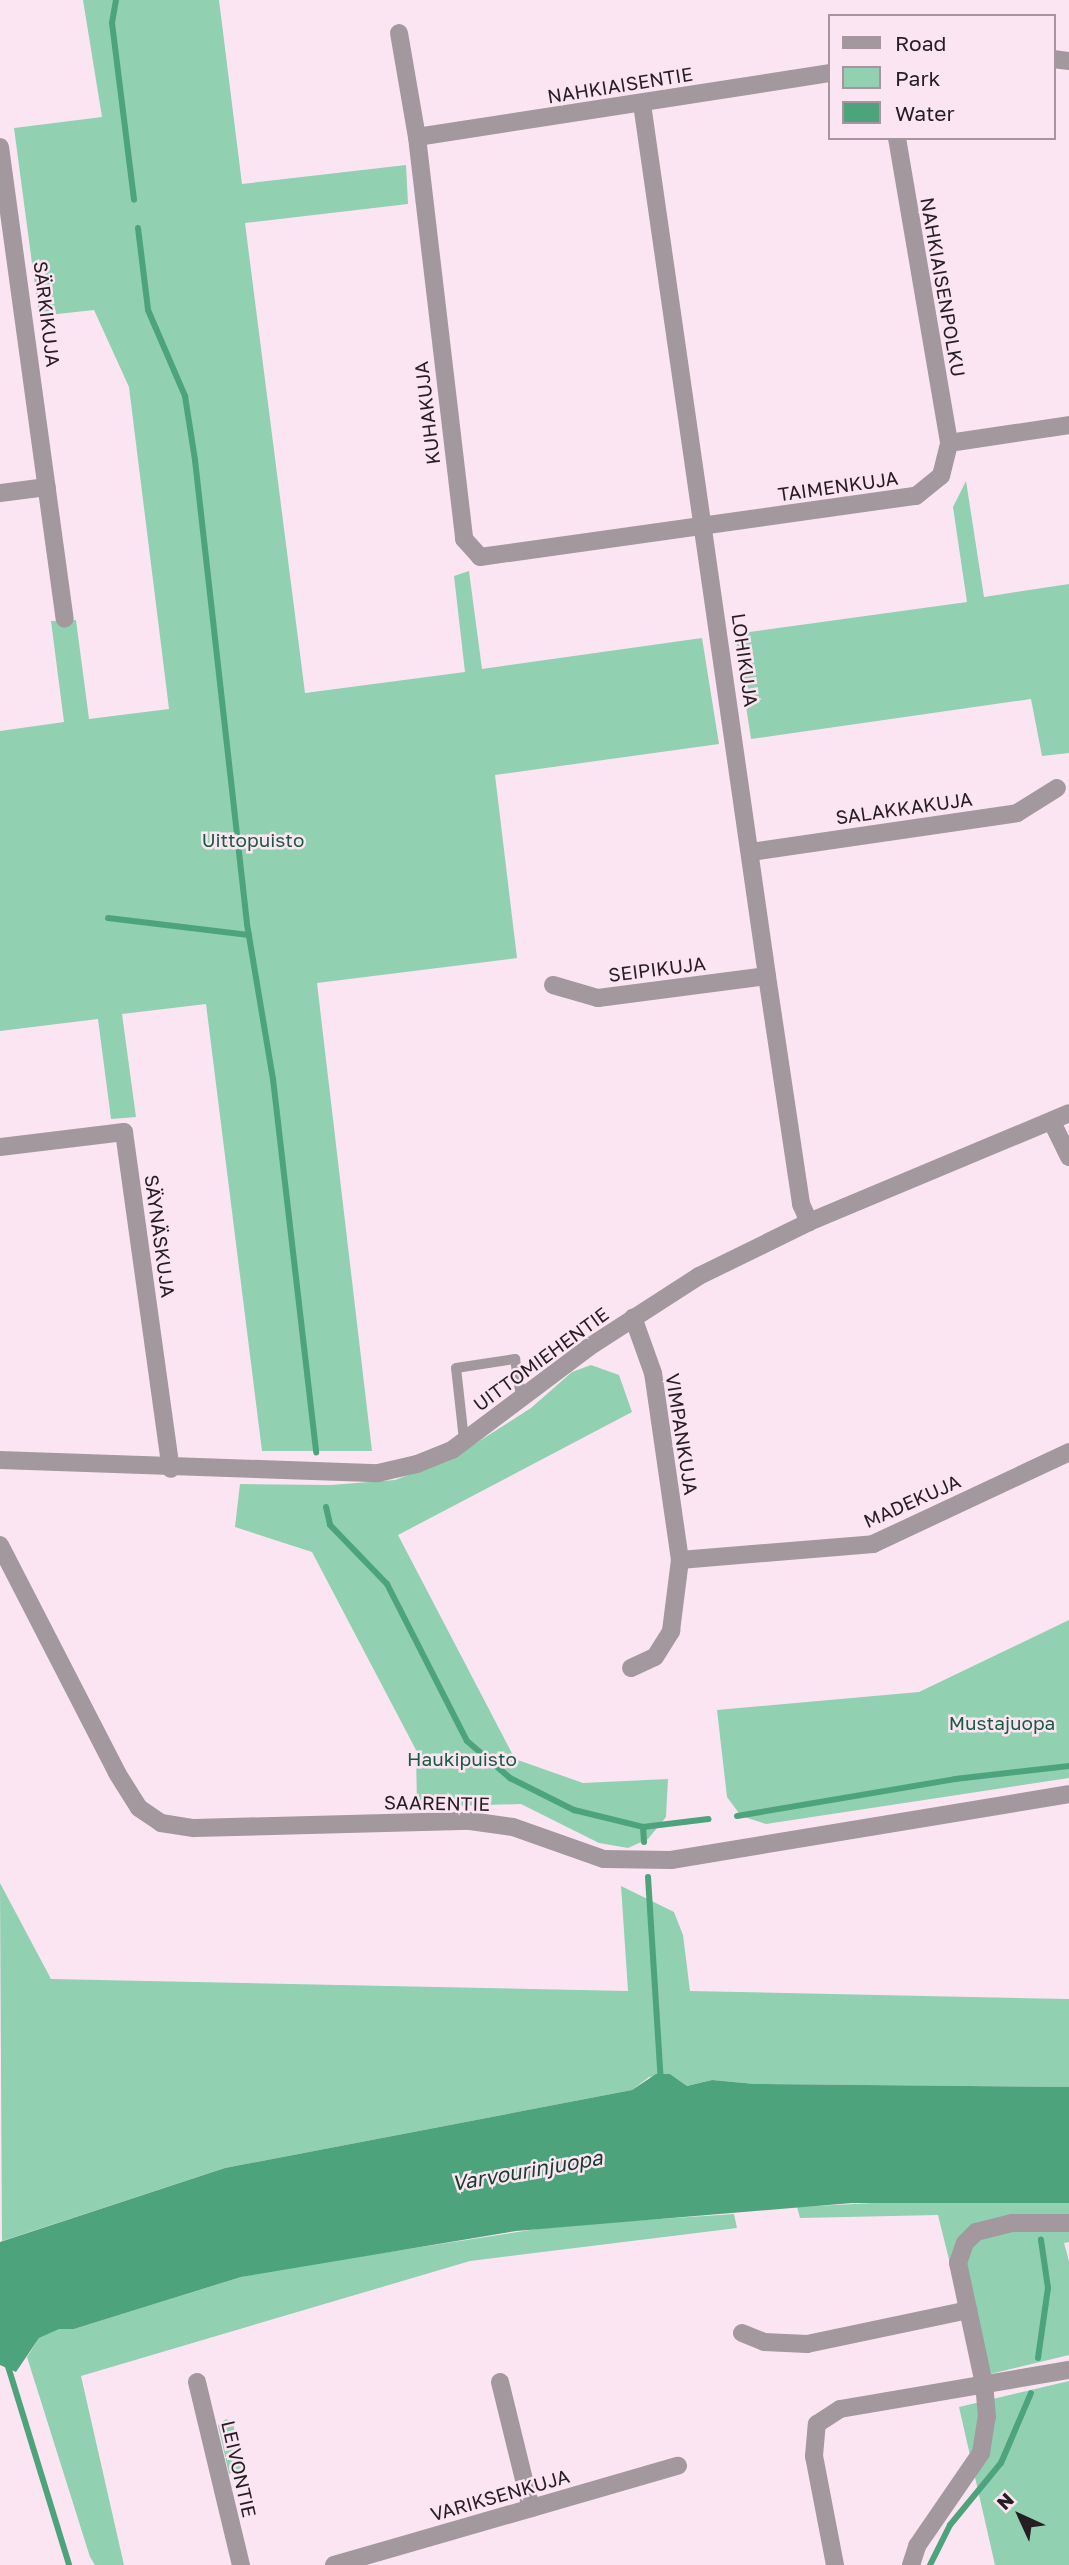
<!DOCTYPE html>
<meta charset="utf-8">
<style>
body{margin:0}
#map{position:relative;width:1069px;height:2565px;overflow:hidden;background:#fce5f2;font-family:"Golos Text",sans-serif}
div>[style]{position:absolute}
.green>*{inset:0;background:#91d0b1}
.water>*{inset:0;background:#4ca37c}
.stream>*{height:6px;margin:-3px;padding:0 3px;transform-origin:3px;border-radius:3px;background:#4ca37c}
.service>*{height:10px;margin:-5px;padding:0 5px;transform-origin:5px;border-radius:5px;background:#a2989e}
.minor>*{height:18px;margin:-9px;padding:0 9px;transform-origin:9px;border-radius:9px;background:#a2989e}
.tertiary>*{height:18px;margin:-9px;padding:0 9px;transform-origin:9px;border-radius:9px;background:#a2989e}
span{translate:-50% -50%;white-space:nowrap;text-align:center;line-height:1.15;-webkit-text-stroke:5px #fce5f2;paint-order:stroke}
.street-label{font-size:19px;color:#261e23}
.park-label{font-size:19px;color:#195b40}
.water-label{font-size:21px;color:#173d2c;font-style:italic}
.legend{position:absolute;left:828px;top:14px;width:228px;height:126px;box-sizing:border-box;background:#fce5f2;border:2px solid #a6959f;margin:0;padding:9px 12px;list-style:none;font-size:21px;color:#261e23}
.legend li{display:flex;align-items:center;gap:14px;height:35px}
.legend b{width:35px;border:2px solid #a6959f}
.north{position:absolute;left:985px;top:2481px;width:70px;height:70px;-webkit-text-stroke:5px #fce5f2;paint-order:stroke;rotate:315deg;font-size:19px;font-weight:700;line-height:28px;text-align:center;color:#261e23}
.north::after{content:'';display:block;margin:auto;width:24px;height:32px;background:#261e23;clip-path:polygon(50% 0,100% 100%,50% 72%,0 100%)}
</style>
<div id="map">
<div class="green">
<i style="clip-path:polygon(83px 0,219px 0,242px 184px,406px 165px,408px 204px,245px 223px,305px 693px,465px 672px,454px 576px,469px 571px,482px 669px,702px 638px,719px 744px,495px 775px,517px 958px,317px 983px,372px 1451px,262px 1451px,206px 1004px,122px 1014px,136px 1117px,111px 1119px,98px 1019px,0 1031px,0 731px,64px 722px,51px 621px,76px 620px,89px 719px,169px 709px,129px 387px,94px 310px,39px 316px,14px 128px,102px 117px)"></i>
<i style="clip-path:polygon(966px 481px,984px 597px,1069px 584px,1069px 753px,1042px 756px,1031px 699px,751px 739px,735px 634px,967px 602px,953px 507px)"></i>
<i style="clip-path:polygon(591px 1365px,619px 1375px,632px 1412px,398px 1535px,515px 1759px,583px 1783px,668px 1779px,666px 1817px,648px 1839px,628px 1848px,599px 1843px,521px 1804px,417px 1807px,416px 1750px,312px 1552px,235px 1527px,240px 1484px,331px 1485px,395px 1480px,451px 1459px,531px 1408px,572px 1372px)"></i>
<i style="clip-path:polygon(1069px 1620px,1069px 1778px,766px 1824px,741px 1816px,727px 1797px,717px 1710px,919px 1692px)"></i>
<i style="clip-path:polygon(0 1883px,51px 1979px,628px 1991px,621px 1886px,674px 1912px,683px 1935px,690px 1991px,1069px 1999px,1069px 2087px,755px 2084px,712px 2080px,687px 2086px,670px 2074px,649px 2077px,632px 2090px,225px 2168px,2px 2241px)"></i>
<i style="clip-path:polygon(931px 2200px,1069px 2203px,1069px 2242px,1064px 2243px,1069px 2261px,1069px 2355px,978px 2377px,938px 2215px,800px 2218px,797px 2207px)"></i>
<i style="clip-path:polygon(734px 2214px,737px 2228px,470px 2261px,81px 2376px,124px 2565px,95px 2565px,90px 2557px,27px 2357px,39px 2338px,59px 2328px,74px 2329px,241px 2277px,298px 2266px,556px 2226px)"></i>
<i style="clip-path:polygon(1069px 2381px,1069px 2565px,995px 2565px,959px 2407px)"></i>
<i style="clip-path:polygon(226px 2419px,233px 2422px,240px 2463px,241px 2468px,229px 2474px,218px 2425px)"></i>
</div>
<div class="water">
<i style="clip-path:polygon(656px 2074px,670px 2074px,687px 2086px,712px 2080px,755px 2084px,1069px 2087px,1069px 2203px,852px 2203px,516px 2231px,241px 2277px,74px 2329px,59px 2329px,39px 2338px,16px 2372px,0 2365px,0 2242px,225px 2168px,632px 2090px)"></i>
</div>
<div class="stream">
<i style="left:116px;top:0;width:23px;rotate:100deg"></i>
<i style="left:112px;top:23px;width:178px;rotate:82.9deg"></i>
<i style="left:138px;top:228px;width:83px;rotate:83deg"></i>
<i style="left:148px;top:310px;width:94px;rotate:66.7deg"></i>
<i style="left:185px;top:396px;width:65px;rotate:81.1deg"></i>
<i style="left:195px;top:460px;width:467px;rotate:83.6deg"></i>
<i style="left:247px;top:924px;width:157px;rotate:80.5deg"></i>
<i style="left:273px;top:1079px;width:376px;rotate:83.4deg"></i>
<i style="left:108px;top:918px;width:142px;rotate:6.9deg"></i>
<i style="left:326px;top:1507px;width:18px;rotate:77deg"></i>
<i style="left:330px;top:1525px;width:82px;rotate:46deg"></i>
<i style="left:387px;top:1584px;width:176px;rotate:63deg"></i>
<i style="left:467px;top:1741px;width:57px;rotate:40.7deg"></i>
<i style="left:510px;top:1778px;width:72px;rotate:26.6deg"></i>
<i style="left:574px;top:1810px;width:71px;rotate:13.8deg"></i>
<i style="left:643px;top:1827px;width:15px;rotate:86deg"></i>
<i style="left:737px;top:1816px;width:221px;rotate:-9.6deg"></i>
<i style="left:955px;top:1779px;width:115px;rotate:-6.5deg"></i>
<i style="left:643px;top:1827px;width:66px;rotate:-6.9deg"></i>
<i style="left:648px;top:1877px;width:204px;rotate:86.4deg"></i>
<i style="left:1038px;top:2358px;width:71px;rotate:-81.9deg"></i>
<i style="left:1048px;top:2288px;width:49px;rotate:-98.3deg"></i>
<i style="left:7px;top:2363px;width:211px;rotate:72.9deg"></i>
<i style="left:930px;top:2565px;width:45px;rotate:-63.4deg"></i>
<i style="left:950px;top:2525px;width:80px;rotate:-50.6deg"></i>
<i style="left:1001px;top:2463px;width:76px;rotate:-66.8deg"></i>
</div>
<div class="service">
<i style="left:464px;top:1440px;width:72px;rotate:-96.3deg"></i>
<i style="left:456px;top:1368px;width:60px;rotate:-8.7deg"></i>
<i style="left:515px;top:1359px;width:39px;rotate:81deg"></i>
</div>
<div class="minor">
<i style="left:399px;top:33px;width:106px;rotate:80.2deg"></i>
<i style="left:417px;top:137px;width:405px;rotate:83.3deg"></i>
<i style="left:464px;top:539px;width:24px;rotate:48deg"></i>
<i style="left:480px;top:557px;width:440px;rotate:-8deg"></i>
<i style="left:916px;top:496px;width:32px;rotate:-39deg"></i>
<i style="left:941px;top:476px;width:34px;rotate:-76deg"></i>
<i style="left:949px;top:443px;width:121px;rotate:-8.5deg"></i>
<i style="left:1053px;top:59px;width:16px;rotate:7deg"></i>
<i style="left:642px;top:104px;width:881px;rotate:81.84deg"></i>
<i style="left:767px;top:976px;width:231px;rotate:81.5deg"></i>
<i style="left:801px;top:1204px;width:20px;rotate:66deg"></i>
<i style="left:417px;top:137px;width:417px;rotate:-8.8deg"></i>
<i style="left:897px;top:138px;width:309px;rotate:80.3deg"></i>
<i style="left:0;top:147px;width:476px;rotate:82.2deg"></i>
<i style="left:0;top:493px;width:47px;rotate:-7.3deg"></i>
<i style="left:751px;top:852px;width:269px;rotate:-8.3deg"></i>
<i style="left:1017px;top:813px;width:47px;rotate:-32deg"></i>
<i style="left:553px;top:985px;width:47px;rotate:16.1deg"></i>
<i style="left:598px;top:998px;width:170px;rotate:-7.4deg"></i>
<i style="left:1052px;top:1122px;width:39px;rotate:64deg"></i>
<i style="left:0;top:1147px;width:125px;rotate:-6.9deg"></i>
<i style="left:124px;top:1132px;width:340px;rotate:82.1deg"></i>
<i style="left:0;top:1545px;width:256px;rotate:62.8deg"></i>
<i style="left:117px;top:1773px;width:41px;rotate:57.8deg"></i>
<i style="left:139px;top:1808px;width:27px;rotate:34deg"></i>
<i style="left:161px;top:1823px;width:33px;rotate:9deg"></i>
<i style="left:194px;top:1828px;width:276px;rotate:-1.5deg"></i>
<i style="left:470px;top:1821px;width:43px;rotate:7.9deg"></i>
<i style="left:513px;top:1827px;width:96px;rotate:19.4deg"></i>
<i style="left:604px;top:1859px;width:67px;rotate:0.9deg"></i>
<i style="left:671px;top:1860px;width:403px;rotate:-9.4deg"></i>
<i style="left:680px;top:1560px;width:194px;rotate:-4.7deg"></i>
<i style="left:873px;top:1544px;width:217px;rotate:-25.1deg"></i>
<i style="left:631px;top:1668px;width:26px;rotate:-25deg"></i>
<i style="left:655px;top:1657px;width:31px;rotate:-58deg"></i>
<i style="left:671px;top:1631px;width:72px;rotate:-82.8deg"></i>
<i style="left:680px;top:1560px;width:189px;rotate:-98.2deg"></i>
<i style="left:653px;top:1373px;width:59px;rotate:-109.7deg"></i>
<i style="left:742px;top:2333px;width:24px;rotate:22deg"></i>
<i style="left:764px;top:2342px;width:43px;rotate:2.7deg"></i>
<i style="left:807px;top:2344px;width:165px;rotate:-11.9deg"></i>
<i style="left:197px;top:2382px;width:188px;rotate:76.5deg"></i>
<i style="left:500px;top:2382px;width:130px;rotate:76.2deg"></i>
<i style="left:334px;top:2565px;width:358px;rotate:-16.1deg"></i>
<i style="left:835px;top:2565px;width:111px;rotate:-100.9deg"></i>
<i style="left:814px;top:2456px;width:32px;rotate:-85deg"></i>
<i style="left:817px;top:2424px;width:27px;rotate:-33deg"></i>
<i style="left:840px;top:2409px;width:232px;rotate:-9.7deg"></i>
<i style="left:911px;top:2565px;width:20px;rotate:-72deg"></i>
<i style="left:917px;top:2546px;width:113px;rotate:-55.5deg"></i>
<i style="left:981px;top:2453px;width:36px;rotate:-81deg"></i>
<i style="left:987px;top:2417px;width:33px;rotate:-95deg"></i>
<i style="left:984px;top:2384px;width:124px;rotate:-102.1deg"></i>
<i style="left:958px;top:2263px;width:21px;rotate:-71deg"></i>
<i style="left:965px;top:2243px;width:16px;rotate:-45deg"></i>
<i style="left:976px;top:2232px;width:37px;rotate:-14deg"></i>
<i style="left:1012px;top:2223px;width:57px"></i>
</div>
<div class="tertiary">
<i style="left:0;top:1460px;width:378px;rotate:2deg"></i>
<i style="left:378px;top:1473px;width:40px;rotate:-13deg"></i>
<i style="left:417px;top:1464px;width:38px;rotate:-22deg"></i>
<i style="left:452px;top:1450px;width:171px;rotate:-36.9deg"></i>
<i style="left:589px;top:1347px;width:131px;rotate:-32.8deg"></i>
<i style="left:699px;top:1276px;width:123px;rotate:-26.1deg"></i>
<i style="left:809px;top:1222px;width:282px;rotate:-22.7deg"></i>
</div>
<div class="street-label">
<span style="left:620px;top:85px;rotate:-9deg">NAHKIAISENTIE</span>
<span style="left:943px;top:287px;rotate:80deg">NAHKIAISENPOLKU</span>
<span style="left:47px;top:314px;rotate:83deg">SÄRKIKUJA</span>
<span style="left:427px;top:413px;rotate:-97deg">KUHAKUJA</span>
<span style="left:838px;top:486px;rotate:-8deg">TAIMENKUJA</span>
<span style="left:745px;top:660px;rotate:82deg">LOHIKUJA</span>
<span style="left:904px;top:808px;rotate:-8deg">SALAKKAKUJA</span>
<span style="left:657px;top:969px;rotate:-7deg">SEIPIKUJA</span>
<span style="left:160px;top:1236px;rotate:82deg">SÄYNÄSKUJA</span>
<span style="left:541px;top:1359px;rotate:-36deg">UITTOMIEHENTIE</span>
<span style="left:682px;top:1434px;rotate:81deg">VIMPANKUJA</span>
<span style="left:912px;top:1501px;rotate:-24deg">MADEKUJA</span>
<span style="left:437px;top:1803px;rotate:1deg">SAARENTIE</span>
<span style="left:239px;top:2469px;rotate:77deg">LEIVONTIE</span>
<span style="left:500px;top:2495px;rotate:-16deg">VARIKSENKUJA</span>
</div>
<div class="park-label">
<span style="left:253px;top:840px">Uittopuisto</span>
<span style="left:1002px;top:1723px">Mustajuopa</span>
<span style="left:462px;top:1759px">Haukipuisto</span>
</div>
<div class="water-label">
<span style="left:527px;top:2170px;rotate:-10deg">Varvourinjuopa</span>
</div>
<ul class="legend">
<li><b style="height:9px;background:#a2989e"></b>Road</li>
<li><b style="height:19px;background:#91d0b1"></b>Park</li>
<li><b style="height:19px;background:#4ca37c"></b>Water</li>
</ul>
<div class="north">N</div>
</div>
